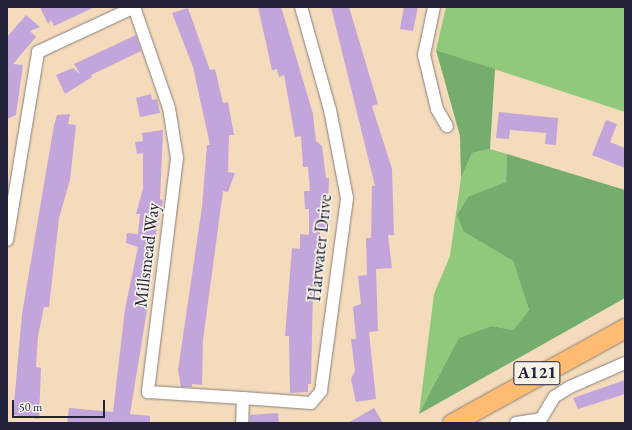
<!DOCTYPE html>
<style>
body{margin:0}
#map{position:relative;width:632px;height:430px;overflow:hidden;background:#f3dbbb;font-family:"EB Garamond",serif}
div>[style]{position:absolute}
.green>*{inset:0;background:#90c97c}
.forest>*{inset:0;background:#74ad6c}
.building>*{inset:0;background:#c2a6db}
.roads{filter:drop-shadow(0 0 1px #8a7e7b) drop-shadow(0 0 1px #8a7e7b)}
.street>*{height:12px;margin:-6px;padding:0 6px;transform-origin:6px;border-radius:6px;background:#fff}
.primary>*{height:19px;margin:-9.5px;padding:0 9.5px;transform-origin:9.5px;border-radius:9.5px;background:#febb71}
span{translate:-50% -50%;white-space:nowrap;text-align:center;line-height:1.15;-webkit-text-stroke:3.5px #f7f3e8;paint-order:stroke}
.shield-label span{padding:1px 3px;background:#f7f3e8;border:1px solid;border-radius:3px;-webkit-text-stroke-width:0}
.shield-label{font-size:17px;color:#22223b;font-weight:700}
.street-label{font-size:18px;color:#22223b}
.frame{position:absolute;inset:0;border:8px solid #22223b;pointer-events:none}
.scale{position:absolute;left:12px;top:400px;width:93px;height:18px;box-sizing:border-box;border:2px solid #22223b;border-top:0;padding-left:5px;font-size:12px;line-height:14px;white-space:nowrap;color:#22223b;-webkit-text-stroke:3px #f7f3e8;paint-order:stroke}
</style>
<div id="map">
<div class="green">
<i style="clip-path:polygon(446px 7px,625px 7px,625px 112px,436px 50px)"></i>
<i style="clip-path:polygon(490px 149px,507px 154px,506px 182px,469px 196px,464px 232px,513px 261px,529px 310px,513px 330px,492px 326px,419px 414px,434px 294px,450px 256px,461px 178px,472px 153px)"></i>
</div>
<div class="forest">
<i style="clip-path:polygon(436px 50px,495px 69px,490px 149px,472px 153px,461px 178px,460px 136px)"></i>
<i style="clip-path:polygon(507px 154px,625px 190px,625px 298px,419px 414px,459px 338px,492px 326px,513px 330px,529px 310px,513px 261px,464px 232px,457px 215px,469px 196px,506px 182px)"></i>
</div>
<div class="building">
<i style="clip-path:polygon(40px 7px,95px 7px,54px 26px,51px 20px,48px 24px)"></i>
<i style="clip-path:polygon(258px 7px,281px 7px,283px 13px,313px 114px,316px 141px,322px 146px,326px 178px,329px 178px,327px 229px,320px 229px,320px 255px,316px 255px,313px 288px,311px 384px,308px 384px,308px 392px,290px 393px,289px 336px,285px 336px,292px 248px,300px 249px,300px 234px,309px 235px,309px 209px,305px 209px,304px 191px,310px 191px,308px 167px,303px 167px,301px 136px,295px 137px,284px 75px,279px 77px,277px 69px,272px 70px)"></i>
<i style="clip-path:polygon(331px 7px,349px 7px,378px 104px,372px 106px,392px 169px,394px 235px,388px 235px,392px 268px,376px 269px,378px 331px,369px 332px,376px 399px,356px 402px,351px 379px,355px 371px,351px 339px,356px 339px,353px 307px,361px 304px,358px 276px,367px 275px,366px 238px,371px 238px,372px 186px,375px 186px)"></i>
<i style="clip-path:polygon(404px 7px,418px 7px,413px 31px,400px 29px)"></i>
<i style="clip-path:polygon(188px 8px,210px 70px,215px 69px,223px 103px,228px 102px,234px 135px,229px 135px,228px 172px,235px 173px,228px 192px,223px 191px,203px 340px,202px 385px,192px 384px,192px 387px,181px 387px,178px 370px,202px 207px,207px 145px,210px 145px,193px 67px,172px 13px)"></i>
<i style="clip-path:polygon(26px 15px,40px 27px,30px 31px,36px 37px,13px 64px,23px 65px,16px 115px,7px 119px,7px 37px)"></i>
<i style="clip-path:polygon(136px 35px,141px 51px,91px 75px,92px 77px,65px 94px,56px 75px,73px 68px,80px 74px,74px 64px)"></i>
<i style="clip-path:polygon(151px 94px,152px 100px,157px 99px,160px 113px,140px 117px,136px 98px)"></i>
<i style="clip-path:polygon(499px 112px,558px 118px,556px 145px,545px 144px,546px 133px,510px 130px,509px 139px,496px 138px)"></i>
<i style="clip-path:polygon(70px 114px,68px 124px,76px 125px,70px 180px,59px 218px,49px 307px,44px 307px,38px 336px,36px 367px,41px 368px,39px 419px,13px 415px,22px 314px,54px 125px,57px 115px)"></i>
<i style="clip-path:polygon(606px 120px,617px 124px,610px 142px,625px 148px,625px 168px,592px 155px)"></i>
<i style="clip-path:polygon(163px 130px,160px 199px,163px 200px,153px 248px,147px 290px,150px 290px,148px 304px,130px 414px,150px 416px,150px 423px,67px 423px,69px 408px,113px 412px,125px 309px,138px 247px,126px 243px,127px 233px,138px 234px,140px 214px,136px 214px,143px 189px,143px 153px,137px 154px,135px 142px,143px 141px,142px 133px)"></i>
<i style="clip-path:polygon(625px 380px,625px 394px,578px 409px,573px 398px)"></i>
<i style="clip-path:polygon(374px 408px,383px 423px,348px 423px)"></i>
<i style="clip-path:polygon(278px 413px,279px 423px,250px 423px,250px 415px)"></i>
</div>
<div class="roads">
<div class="street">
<i style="left:134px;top:7px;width:107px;rotate:70.9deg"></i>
<i style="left:169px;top:108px;width:51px;rotate:80.9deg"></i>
<i style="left:177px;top:158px;width:236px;rotate:97.1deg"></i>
<i style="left:148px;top:392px;width:95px;rotate:3.6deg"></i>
<i style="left:243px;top:398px;width:25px;rotate:92deg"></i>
<i style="left:434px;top:7px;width:49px;rotate:101.8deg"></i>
<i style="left:424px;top:55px;width:56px;rotate:76.5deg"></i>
<i style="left:437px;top:109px;width:20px;rotate:60deg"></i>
<i style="left:7px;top:240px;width:191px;rotate:-80.6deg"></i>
<i style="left:38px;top:52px;width:107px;rotate:-24.9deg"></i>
<i style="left:243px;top:398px;width:68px;rotate:4.2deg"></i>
<i style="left:311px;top:403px;width:16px;rotate:-50deg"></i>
<i style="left:321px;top:391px;width:195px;rotate:-82.3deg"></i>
<i style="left:347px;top:198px;width:90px;rotate:-100.9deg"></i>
<i style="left:330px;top:110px;width:107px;rotate:-105.7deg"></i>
<i style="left:516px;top:423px;width:25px;rotate:-9deg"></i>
<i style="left:541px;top:419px;width:26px;rotate:-59deg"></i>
<i style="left:554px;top:397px;width:19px;rotate:-32deg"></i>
<i style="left:570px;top:387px;width:60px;rotate:-23.6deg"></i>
</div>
<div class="primary">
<i style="left:452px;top:423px;width:197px;rotate:-28.8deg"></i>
</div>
</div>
<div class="shield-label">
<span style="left:537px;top:373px">A121</span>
</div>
<div class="street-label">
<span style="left:320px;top:248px;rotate:-84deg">Harwater Drive</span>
<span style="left:147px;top:255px;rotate:-83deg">Millsmead Way</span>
</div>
<div class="frame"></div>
<div class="scale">50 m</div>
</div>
